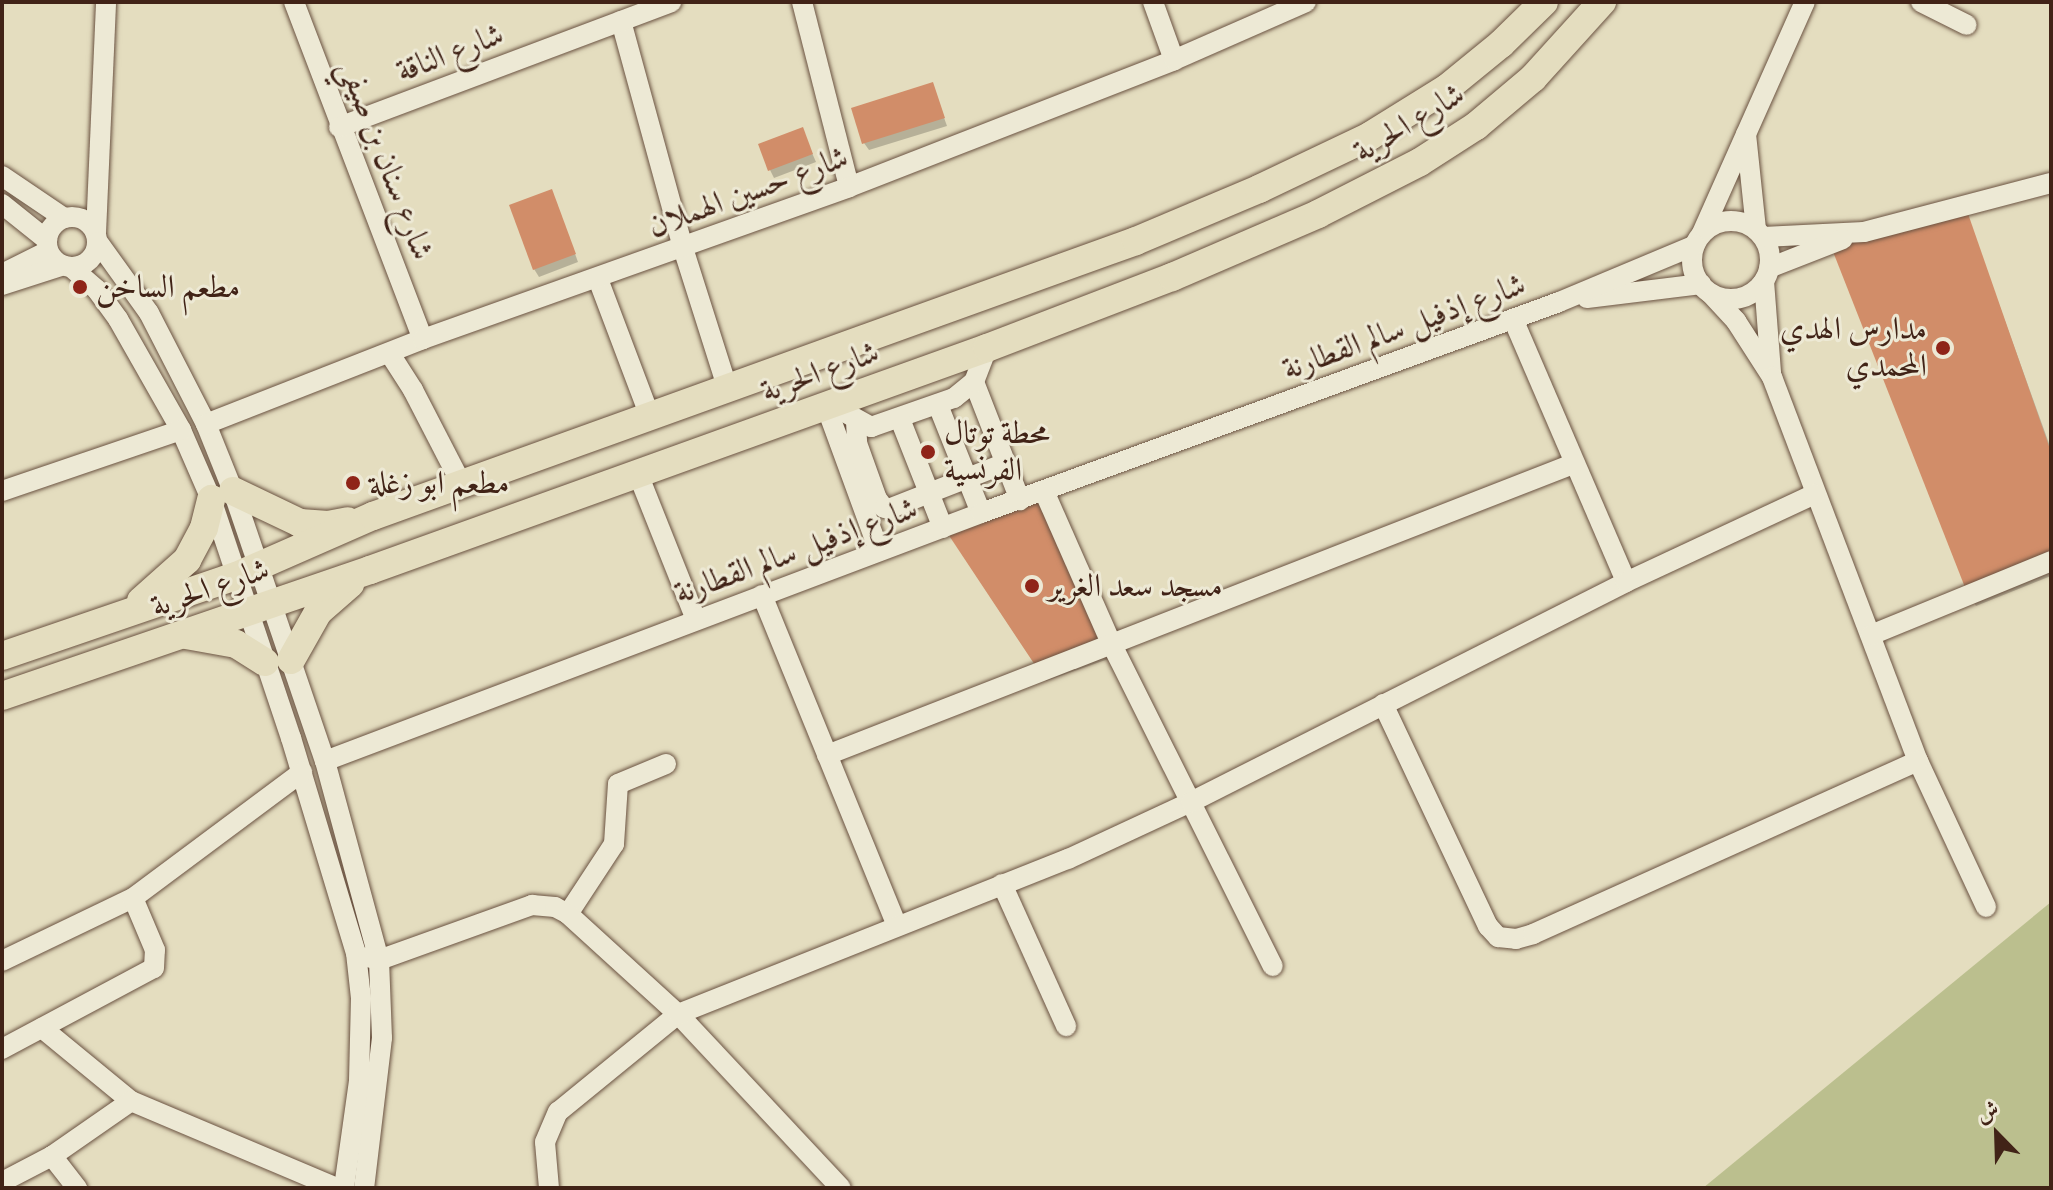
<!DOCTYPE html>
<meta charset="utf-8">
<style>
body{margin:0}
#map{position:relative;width:2053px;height:1190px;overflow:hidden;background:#e4ddbf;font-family:"IM FELL Great Primer",Amiri,serif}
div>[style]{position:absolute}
.green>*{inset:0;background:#bbbf8e}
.shadow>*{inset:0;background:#0003}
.building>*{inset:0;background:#d18d69}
.roads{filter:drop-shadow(0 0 2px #6a5241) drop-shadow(0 0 2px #6a5241)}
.minor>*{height:20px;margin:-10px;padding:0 10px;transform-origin:10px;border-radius:10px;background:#ede9d5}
.minor>.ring{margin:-10px;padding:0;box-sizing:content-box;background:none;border:20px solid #ede9d5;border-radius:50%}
.highway>*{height:28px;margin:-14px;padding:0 14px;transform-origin:14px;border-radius:14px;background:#e4ddbf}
.dots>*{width:22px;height:22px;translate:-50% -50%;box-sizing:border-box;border:4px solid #ede9d5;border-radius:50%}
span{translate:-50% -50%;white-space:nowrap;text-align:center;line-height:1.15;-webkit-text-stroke:6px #ede9d5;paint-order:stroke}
.street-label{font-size:32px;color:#412317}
.poi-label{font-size:32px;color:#412317}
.left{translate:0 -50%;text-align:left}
.right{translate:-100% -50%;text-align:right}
.frame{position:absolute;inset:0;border:4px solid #412317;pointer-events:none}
.north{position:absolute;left:1957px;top:1094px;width:80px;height:80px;-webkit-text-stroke:6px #ede9d5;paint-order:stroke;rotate:337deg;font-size:22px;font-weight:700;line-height:32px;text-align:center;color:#412317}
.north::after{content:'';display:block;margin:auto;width:28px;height:36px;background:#412317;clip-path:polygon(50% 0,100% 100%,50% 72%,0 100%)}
</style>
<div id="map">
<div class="green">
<i style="clip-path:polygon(2051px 902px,2051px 1188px,1703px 1188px)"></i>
</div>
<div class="shadow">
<i style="clip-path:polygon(932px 84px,947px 126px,869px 150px,864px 143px)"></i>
<i style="clip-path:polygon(802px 130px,816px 162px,774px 178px,770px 170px)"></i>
<i style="clip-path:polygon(555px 199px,578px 262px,539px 277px,534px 269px)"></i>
<i style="clip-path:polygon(1964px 207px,2051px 449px,2051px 576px,1976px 606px,1969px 594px)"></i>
<i style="clip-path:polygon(958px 548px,1114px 657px,1046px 681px)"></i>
</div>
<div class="building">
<i style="clip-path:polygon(933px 82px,945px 118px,862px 144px,851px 108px)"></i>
<i style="clip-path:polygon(803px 127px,813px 154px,768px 171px,758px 144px)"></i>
<i style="clip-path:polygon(552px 189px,576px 254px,533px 270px,509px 205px)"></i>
<i style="clip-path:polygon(1965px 205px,2051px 452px,2051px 561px,1968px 595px,1830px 244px)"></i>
<i style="clip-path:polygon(1041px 497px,1106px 641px,1035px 665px,946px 531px)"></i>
</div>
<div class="roads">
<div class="minor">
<i style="left:294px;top:2px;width:361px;rotate:69.1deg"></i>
<i style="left:802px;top:2px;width:191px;rotate:75.7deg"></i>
<i style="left:1153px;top:2px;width:62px;rotate:70.1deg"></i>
<i style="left:1921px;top:2px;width:51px;rotate:26.6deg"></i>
<i style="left:621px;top:21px;width:235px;rotate:74.7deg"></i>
<i style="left:683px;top:248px;width:146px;rotate:72.4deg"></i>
<i style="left:339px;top:127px;width:355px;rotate:-20.6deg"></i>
<i style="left:1746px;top:134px;width:96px;rotate:84deg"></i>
<i style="left:2px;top:176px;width:75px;rotate:34.1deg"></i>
<i style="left:2px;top:204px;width:58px;rotate:38.7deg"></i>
<i class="ring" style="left:47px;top:217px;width:30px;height:30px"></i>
<i class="ring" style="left:1692px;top:221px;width:58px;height:58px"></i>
<i style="left:96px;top:233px;width:231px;rotate:-87.5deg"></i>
<i style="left:1702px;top:233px;width:253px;rotate:-66deg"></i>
<i style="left:1763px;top:237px;width:101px;rotate:-2.8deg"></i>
<i style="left:1864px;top:232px;width:193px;rotate:-14.7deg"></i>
<i style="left:98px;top:242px;width:87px;rotate:54.3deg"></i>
<i style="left:149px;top:313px;width:125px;rotate:62.8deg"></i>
<i style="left:206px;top:424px;width:72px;rotate:68.1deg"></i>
<i style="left:233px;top:491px;width:285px;rotate:71.2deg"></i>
<i style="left:325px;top:761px;width:206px;rotate:74.8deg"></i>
<i style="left:379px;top:960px;width:78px;rotate:87.8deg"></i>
<i style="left:382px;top:1038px;width:151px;rotate:96.8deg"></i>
<i style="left:72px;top:268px;width:33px;rotate:41deg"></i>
<i style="left:97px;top:290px;width:36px;rotate:54deg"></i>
<i style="left:118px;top:319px;width:128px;rotate:60.4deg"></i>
<i style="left:181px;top:430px;width:75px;rotate:66.5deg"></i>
<i style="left:211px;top:499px;width:252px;rotate:71.5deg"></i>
<i style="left:291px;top:738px;width:225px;rotate:73.2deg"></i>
<i style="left:356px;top:953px;width:45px;rotate:83.7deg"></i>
<i style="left:361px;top:998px;width:83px;rotate:91.4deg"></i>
<i style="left:359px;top:1081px;width:108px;rotate:98deg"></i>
<i style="left:1769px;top:268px;width:79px;rotate:-21.4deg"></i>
<i style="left:2px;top:274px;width:51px;rotate:-26.6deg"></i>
<i style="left:598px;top:279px;width:144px;rotate:69.3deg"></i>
<i style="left:1764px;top:281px;width:92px;rotate:85.6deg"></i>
<i style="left:2px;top:285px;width:62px;rotate:-17.9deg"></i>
<i style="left:1711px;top:294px;width:37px;rotate:47deg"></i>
<i style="left:1736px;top:321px;width:67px;rotate:57.3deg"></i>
<i style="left:1772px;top:377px;width:411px;rotate:69.2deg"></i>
<i style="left:1918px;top:761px;width:161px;rotate:65deg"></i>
<i style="left:1587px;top:298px;width:115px;rotate:-7deg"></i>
<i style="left:1513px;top:319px;width:286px;rotate:66.7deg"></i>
<i style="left:390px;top:354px;width:43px;rotate:57.4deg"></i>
<i style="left:413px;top:390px;width:105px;rotate:62.7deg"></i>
<i style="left:974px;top:382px;width:127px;rotate:68.7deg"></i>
<i style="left:938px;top:405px;width:116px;rotate:68.3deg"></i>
<i style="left:826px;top:406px;width:154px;rotate:69.9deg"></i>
<i style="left:846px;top:413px;width:29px;rotate:29deg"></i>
<i style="left:871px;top:427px;width:88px;rotate:-19.3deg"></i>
<i style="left:954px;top:398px;width:26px;rotate:-39deg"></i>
<i style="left:974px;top:382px;width:36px;rotate:-69deg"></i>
<i style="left:900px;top:419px;width:117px;rotate:68.5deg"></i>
<i style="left:856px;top:421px;width:22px;rotate:87deg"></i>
<i style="left:857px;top:443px;width:59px;rotate:70.3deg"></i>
<i style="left:877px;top:499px;width:11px;rotate:52deg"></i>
<i style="left:884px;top:508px;width:7px"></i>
<i style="left:891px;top:508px;width:123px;rotate:-21.4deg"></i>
<i style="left:206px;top:424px;width:233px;rotate:-21.4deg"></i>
<i style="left:423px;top:339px;width:452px;rotate:-19.6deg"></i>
<i style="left:849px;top:187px;width:349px;rotate:-21.3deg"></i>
<i style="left:1174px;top:60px;width:144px;rotate:-23.7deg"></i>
<i style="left:638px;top:474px;width:157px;rotate:68.3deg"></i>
<i style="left:2px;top:491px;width:189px;rotate:-18.8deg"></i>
<i style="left:1044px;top:491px;width:168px;rotate:66.2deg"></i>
<i style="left:1112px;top:645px;width:359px;rotate:63.4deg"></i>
<i style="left:762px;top:595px;width:355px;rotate:67.8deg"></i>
<i style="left:1871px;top:635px;width:195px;rotate:-22.3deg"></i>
<i style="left:1383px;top:704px;width:246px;rotate:64.7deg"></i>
<i style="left:1488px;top:926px;width:15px;rotate:48deg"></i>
<i style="left:1498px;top:937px;width:18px;rotate:6deg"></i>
<i style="left:1516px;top:939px;width:18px;rotate:-16deg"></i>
<i style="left:1533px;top:934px;width:422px;rotate:-24.2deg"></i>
<i style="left:827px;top:755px;width:801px;rotate:-21.31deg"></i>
<i style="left:325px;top:761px;width:701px;rotate:-20.71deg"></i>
<i style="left:981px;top:513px;width:615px;rotate:-20.05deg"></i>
<i style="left:1559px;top:302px;width:147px;rotate:-22.7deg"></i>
<i style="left:1002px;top:884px;width:156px;rotate:65.7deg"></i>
<i style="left:568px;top:914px;width:84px;rotate:-56.7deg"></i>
<i style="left:614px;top:844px;width:60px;rotate:-86.2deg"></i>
<i style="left:618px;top:784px;width:52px;rotate:-22.6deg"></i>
<i style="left:368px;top:957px;width:11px;rotate:15deg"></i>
<i style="left:379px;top:960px;width:163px;rotate:-19.8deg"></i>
<i style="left:532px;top:905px;width:23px;rotate:5deg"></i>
<i style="left:555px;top:907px;width:15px;rotate:28deg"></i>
<i style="left:568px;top:914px;width:149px;rotate:42.3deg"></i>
<i style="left:678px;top:1014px;width:238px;rotate:46.9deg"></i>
<i style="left:2px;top:961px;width:145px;rotate:-25.7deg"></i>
<i style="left:133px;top:898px;width:211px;rotate:-36.7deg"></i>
<i style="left:42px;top:1028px;width:115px;rotate:39.4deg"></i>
<i style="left:131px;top:1101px;width:224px;rotate:22.9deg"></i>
<i style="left:2px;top:1049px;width:172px;rotate:-28.1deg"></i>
<i style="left:154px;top:968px;width:18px;rotate:-87deg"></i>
<i style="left:155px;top:950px;width:56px;rotate:-112.9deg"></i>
<i style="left:52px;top:1156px;width:41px;rotate:52deg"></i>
<i style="left:2px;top:1182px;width:56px;rotate:-27.5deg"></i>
<i style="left:52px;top:1156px;width:96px;rotate:-34.8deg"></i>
<i style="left:549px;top:1188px;width:46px;rotate:-95deg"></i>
<i style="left:545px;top:1142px;width:33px;rotate:-67deg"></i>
<i style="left:558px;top:1112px;width:155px;rotate:-39.2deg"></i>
<i style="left:678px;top:1014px;width:420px;rotate:-21.7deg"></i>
<i style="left:1068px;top:859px;width:136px;rotate:-24.9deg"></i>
<i style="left:1191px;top:802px;width:487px;rotate:-26.8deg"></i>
<i style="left:1626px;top:582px;width:208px;rotate:-25deg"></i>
</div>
<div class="highway">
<i style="left:233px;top:491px;width:74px;rotate:25.5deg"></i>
<i style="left:300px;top:523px;width:28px;rotate:4deg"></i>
<i style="left:328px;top:525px;width:20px;rotate:-11deg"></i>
<i style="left:141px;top:601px;width:62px;rotate:-41.7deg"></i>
<i style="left:187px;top:560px;width:36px;rotate:-62deg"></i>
<i style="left:204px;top:528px;width:30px;rotate:-76deg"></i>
<i style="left:186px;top:635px;width:51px;rotate:10.2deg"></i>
<i style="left:236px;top:644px;width:34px;rotate:32deg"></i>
<i style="left:2px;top:656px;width:247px;rotate:-18.9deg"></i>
<i style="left:236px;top:576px;width:150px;rotate:-23.7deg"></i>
<i style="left:373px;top:516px;width:811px;rotate:-19.82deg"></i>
<i style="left:1136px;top:241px;width:134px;rotate:-22.9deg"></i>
<i style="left:1259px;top:189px;width:123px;rotate:-25.5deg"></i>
<i style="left:1370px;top:136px;width:91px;rotate:-31.9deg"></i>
<i style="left:1447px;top:88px;width:70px;rotate:-39.2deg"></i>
<i style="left:1501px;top:44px;width:60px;rotate:-44.3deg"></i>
<i style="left:291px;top:660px;width:55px;rotate:-60.6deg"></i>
<i style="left:318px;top:612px;width:43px;rotate:-41.2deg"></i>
<i style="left:2px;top:696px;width:389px;rotate:-18.9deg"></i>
<i style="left:370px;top:570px;width:656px;rotate:-19.79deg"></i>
<i style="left:987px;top:348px;width:198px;rotate:-21deg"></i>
<i style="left:1172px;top:277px;width:159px;rotate:-23.3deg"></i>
<i style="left:1318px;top:214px;width:114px;rotate:-27deg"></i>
<i style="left:1420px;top:162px;width:67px;rotate:-32.7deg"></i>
<i style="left:1476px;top:126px;width:75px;rotate:-40.1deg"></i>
<i style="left:1533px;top:78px;width:103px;rotate:-47.8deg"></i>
</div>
</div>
<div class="dots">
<i style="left:80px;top:287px;background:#8f2418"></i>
<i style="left:1943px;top:348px;background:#8f2418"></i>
<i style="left:928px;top:452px;background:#8f2418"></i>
<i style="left:353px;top:483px;background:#8f2418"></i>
<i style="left:1032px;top:586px;background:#8f2418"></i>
</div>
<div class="street-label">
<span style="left:450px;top:53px;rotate:-21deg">شارع الناقة</span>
<span style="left:1409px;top:123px;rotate:-31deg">شارع الحرية</span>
<span style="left:386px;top:160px;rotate:69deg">شارع سنان بن صيفي</span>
<span style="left:748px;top:192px;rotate:-20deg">شارع حسين الهملان</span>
<span style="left:1404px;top:327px;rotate:-20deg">شارع إذفيل سالم القطارنة</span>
<span style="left:820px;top:372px;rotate:-20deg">شارع الحرية</span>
<span style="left:796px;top:551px;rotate:-20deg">شارع إذفيل سالم القطارنة</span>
<span style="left:210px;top:588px;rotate:-19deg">شارع الحرية</span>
</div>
<div class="poi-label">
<span class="left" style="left:96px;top:287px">مطعم الساخن</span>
<span class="right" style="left:1927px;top:348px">مدارس الهدي<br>المحمدي</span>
<span class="left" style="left:944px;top:452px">محطة توتال<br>الفرنسية</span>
<span class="left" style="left:369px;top:483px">مطعم ابو زغلة</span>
<span class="left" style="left:1048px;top:586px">مسجد سعد الغرير</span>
</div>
<div class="frame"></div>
<div class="north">ش</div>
</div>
